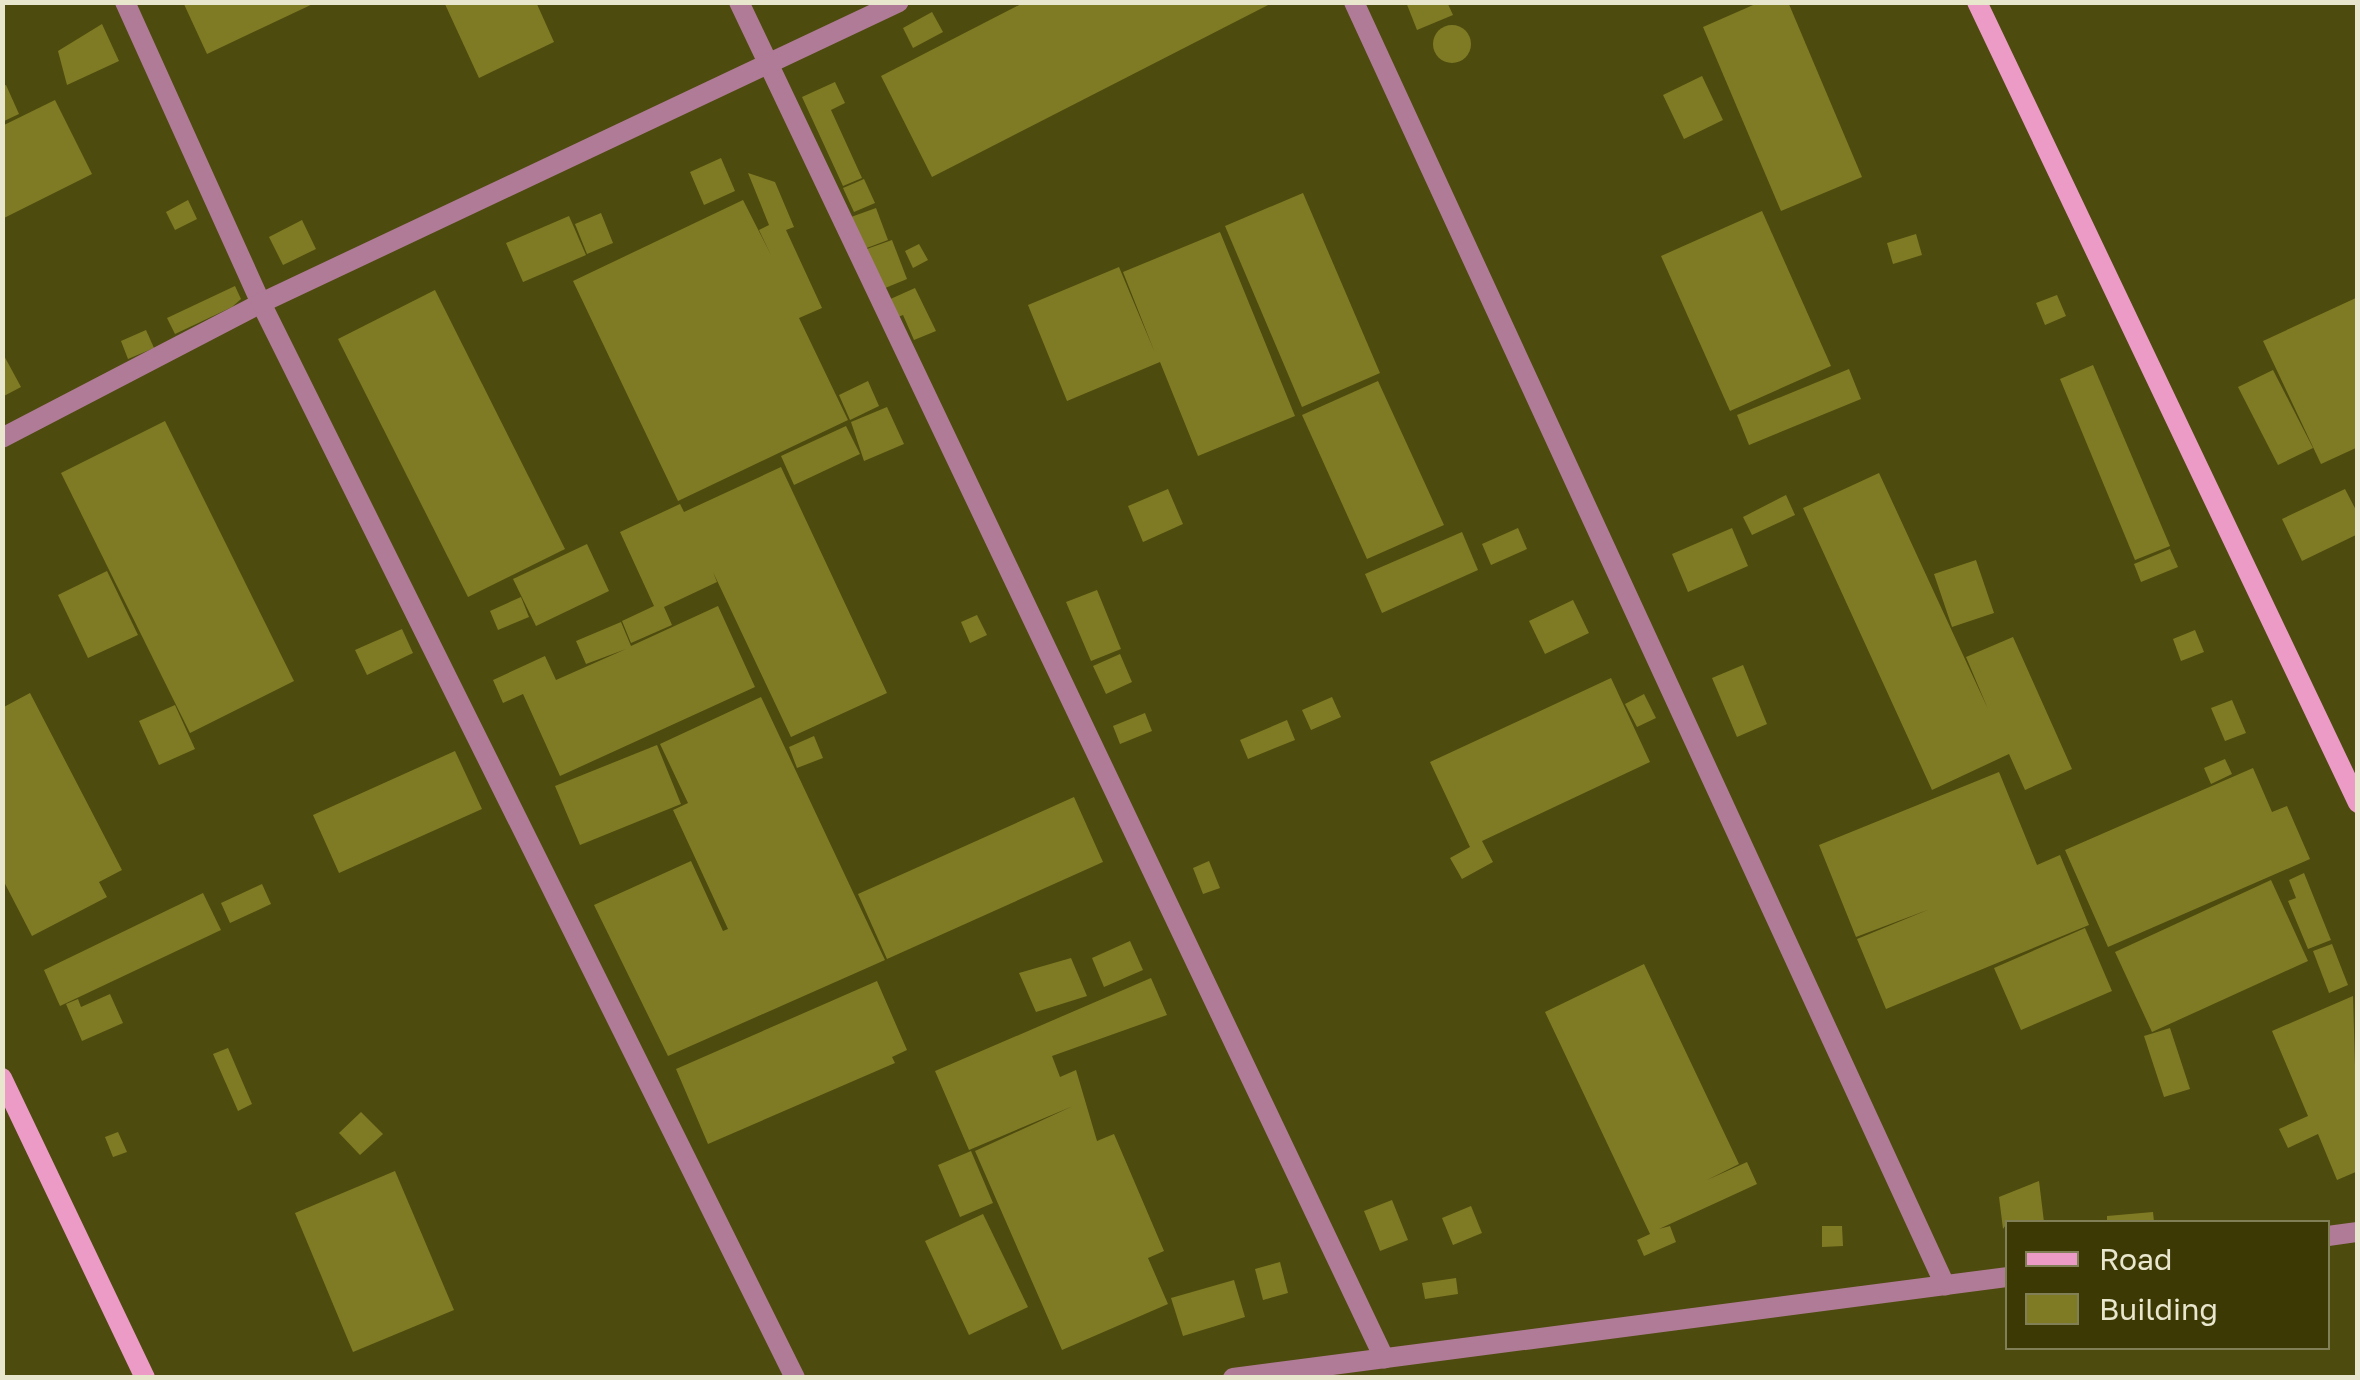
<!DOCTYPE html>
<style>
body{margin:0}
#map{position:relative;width:2360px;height:1380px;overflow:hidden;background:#464413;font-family:"Golos Text",sans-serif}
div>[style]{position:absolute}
.built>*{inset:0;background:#4e4b0e}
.building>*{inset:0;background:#7f7b25}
.round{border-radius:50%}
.street>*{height:20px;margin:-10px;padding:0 10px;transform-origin:10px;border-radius:10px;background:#b07b97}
.secondary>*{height:20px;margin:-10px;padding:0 10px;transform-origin:10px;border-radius:10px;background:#ec9ac6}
span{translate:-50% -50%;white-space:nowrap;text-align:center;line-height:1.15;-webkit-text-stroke:8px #3c3905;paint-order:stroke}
.frame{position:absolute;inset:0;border:5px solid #e8e7cd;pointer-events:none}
.legend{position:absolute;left:2005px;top:1220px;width:325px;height:130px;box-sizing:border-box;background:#3c3905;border:2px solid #817f55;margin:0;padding:12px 18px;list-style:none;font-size:30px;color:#e8e7cd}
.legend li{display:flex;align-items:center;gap:20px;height:50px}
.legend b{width:50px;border:2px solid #817f55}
</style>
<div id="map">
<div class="built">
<i style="clip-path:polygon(evenodd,3px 3px,2357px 3px,2357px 1377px,3px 1378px,3px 3px,2008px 1222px,2328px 1222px,2328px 1348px,2008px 1348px,2008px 1222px)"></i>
</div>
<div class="building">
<i style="clip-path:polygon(183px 2px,317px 2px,207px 54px)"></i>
<i style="clip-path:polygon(444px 2px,536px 2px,554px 42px,479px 78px)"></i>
<i style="clip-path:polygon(1025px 2px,1274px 2px,932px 177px,881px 76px)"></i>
<i style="clip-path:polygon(1406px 2px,1447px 2px,1453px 15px,1417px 30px)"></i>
<i style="clip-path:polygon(1760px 2px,1788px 2px,1862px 177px,1781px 211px,1703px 27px)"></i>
<i style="clip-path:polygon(932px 12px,943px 32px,913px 48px,903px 28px)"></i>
<i style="clip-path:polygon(102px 24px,119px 61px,67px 85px,58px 51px)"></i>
<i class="round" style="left:1433px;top:25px;width:38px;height:38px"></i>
<i style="clip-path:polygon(1702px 76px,1723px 120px,1684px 139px,1663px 95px)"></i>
<i style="clip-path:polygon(835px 82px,845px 103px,831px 110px,862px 178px,843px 186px,802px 97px)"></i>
<i style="clip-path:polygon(6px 85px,19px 114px,2px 122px,2px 86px)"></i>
<i style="clip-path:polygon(55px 100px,92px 174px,2px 219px,2px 126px)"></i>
<i style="clip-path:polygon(721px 158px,735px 191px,704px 205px,690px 172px)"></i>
<i style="clip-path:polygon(748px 173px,775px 182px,794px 227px,786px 230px,822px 308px,799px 318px,848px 420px,678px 501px,573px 281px,743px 200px,771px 255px,759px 230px,769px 225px)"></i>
<i style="clip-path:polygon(864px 179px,875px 203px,854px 212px,843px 188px)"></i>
<i style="clip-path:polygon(1303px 193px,1380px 373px,1302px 407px,1225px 226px)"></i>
<i style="clip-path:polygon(188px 200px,197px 219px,175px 230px,166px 212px)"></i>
<i style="clip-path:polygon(876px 208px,888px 240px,864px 249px,851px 217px)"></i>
<i style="clip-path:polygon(1762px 211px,1831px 366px,1730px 411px,1661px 256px)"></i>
<i style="clip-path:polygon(601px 213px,613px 243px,587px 254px,575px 224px)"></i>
<i style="clip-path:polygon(569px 216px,586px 255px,523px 282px,506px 243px)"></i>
<i style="clip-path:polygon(302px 220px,316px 249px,283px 265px,269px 237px)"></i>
<i style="clip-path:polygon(1220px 232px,1295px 416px,1198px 456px,1160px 362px,1067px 401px,1028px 305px,1119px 267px,1155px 353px,1123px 272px)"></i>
<i style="clip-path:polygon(1916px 234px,1922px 255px,1893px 264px,1887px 243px)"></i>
<i style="clip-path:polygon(892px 240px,907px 279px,878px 291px,864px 250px)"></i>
<i style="clip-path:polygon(919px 244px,928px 260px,913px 268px,905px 251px)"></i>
<i style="clip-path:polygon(235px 286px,241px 299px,232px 307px,175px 334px,167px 318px)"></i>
<i style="clip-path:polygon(915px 288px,936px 331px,914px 340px,903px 315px,893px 319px,886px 301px)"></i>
<i style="clip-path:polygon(435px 290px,565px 549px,468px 597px,338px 339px)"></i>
<i style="clip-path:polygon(2057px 295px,2066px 316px,2045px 325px,2036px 303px)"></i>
<i style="clip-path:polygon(2358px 297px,2358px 447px,2321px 464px,2263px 341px)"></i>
<i style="clip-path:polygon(146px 330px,154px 348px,128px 359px,121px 341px)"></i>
<i style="clip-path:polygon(2px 352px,21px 387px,2px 397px)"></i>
<i style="clip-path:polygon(2093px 365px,2170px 546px,2135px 560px,2060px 379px)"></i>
<i style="clip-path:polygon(1849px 369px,1861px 399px,1749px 445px,1737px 415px)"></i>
<i style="clip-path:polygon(2273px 370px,2313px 448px,2278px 465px,2238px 387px)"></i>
<i style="clip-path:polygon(868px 381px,879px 406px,850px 420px,839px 395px)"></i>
<i style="clip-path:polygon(1378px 381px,1444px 525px,1367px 559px,1302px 415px)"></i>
<i style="clip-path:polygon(887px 407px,904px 444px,864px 461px,851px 422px)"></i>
<i style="clip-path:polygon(165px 421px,294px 681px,190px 733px,61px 473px)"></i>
<i style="clip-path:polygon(846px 426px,860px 454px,794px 485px,781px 456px)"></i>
<i style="clip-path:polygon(781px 467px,887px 693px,791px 737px,713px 572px,717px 582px,664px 607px,672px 625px,631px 643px,622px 621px,654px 606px,620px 532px,680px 504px,684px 512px)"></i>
<i style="clip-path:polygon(1879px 473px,1988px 709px,1966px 657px,2013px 637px,2072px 769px,2025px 790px,2009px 754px,1932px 790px,1803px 508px)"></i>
<i style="clip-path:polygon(1168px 489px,1183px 524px,1143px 542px,1128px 506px)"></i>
<i style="clip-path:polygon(2345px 489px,2358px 514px,2358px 534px,2302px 561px,2282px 519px)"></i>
<i style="clip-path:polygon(1786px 495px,1795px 515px,1752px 535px,1743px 517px)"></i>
<i style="clip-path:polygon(1518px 528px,1527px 549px,1491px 565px,1482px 544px)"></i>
<i style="clip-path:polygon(1732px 528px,1748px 566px,1688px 592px,1672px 554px)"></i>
<i style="clip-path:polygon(1462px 532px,1478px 570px,1382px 613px,1365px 574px)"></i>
<i style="clip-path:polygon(587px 544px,609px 591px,536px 626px,513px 579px)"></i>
<i style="clip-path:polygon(2170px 549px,2178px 567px,2141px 582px,2134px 564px)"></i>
<i style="clip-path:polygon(1976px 560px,1994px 613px,1952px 627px,1934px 574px)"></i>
<i style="clip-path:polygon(107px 571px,138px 635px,88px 658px,58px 595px)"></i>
<i style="clip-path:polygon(1097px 590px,1121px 649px,1091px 661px,1066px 602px)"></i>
<i style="clip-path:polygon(521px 597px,529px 617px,498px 630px,490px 611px)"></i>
<i style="clip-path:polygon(1573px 600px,1589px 633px,1545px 654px,1529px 621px)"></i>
<i style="clip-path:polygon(718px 606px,755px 687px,560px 776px,523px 694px,503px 703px,493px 680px,545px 656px,556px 680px,626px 649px,586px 664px,576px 641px,621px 622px,631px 646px)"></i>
<i style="clip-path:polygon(977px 615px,987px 635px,970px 643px,961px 622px)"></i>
<i style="clip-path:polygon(402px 629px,413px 653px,367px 675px,355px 650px)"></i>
<i style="clip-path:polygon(2195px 630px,2204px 652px,2181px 661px,2173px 639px)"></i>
<i style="clip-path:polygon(1120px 654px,1132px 682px,1106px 694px,1093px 666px)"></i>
<i style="clip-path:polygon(1743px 665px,1767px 724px,1737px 737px,1712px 678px)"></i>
<i style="clip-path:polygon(1611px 678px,1650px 762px,1482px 841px,1493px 862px,1462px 879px,1450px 858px,1470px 847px,1430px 762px)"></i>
<i style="clip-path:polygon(30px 693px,122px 870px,99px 882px,107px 897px,32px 936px,2px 878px,2px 708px)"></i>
<i style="clip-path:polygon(1644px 694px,1656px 718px,1637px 727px,1625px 704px)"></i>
<i style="clip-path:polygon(761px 697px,885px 960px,668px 1056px,594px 905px,691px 861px,723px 931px,728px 929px,673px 810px,688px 803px,660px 744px)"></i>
<i style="clip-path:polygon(1332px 697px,1341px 717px,1311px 730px,1302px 710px)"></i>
<i style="clip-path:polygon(2232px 700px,2246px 733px,2225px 741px,2211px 708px)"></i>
<i style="clip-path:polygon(175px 705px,195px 749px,159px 765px,139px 721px)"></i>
<i style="clip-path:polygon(1145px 713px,1152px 731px,1120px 744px,1113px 726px)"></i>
<i style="clip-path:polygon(1287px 720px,1295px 740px,1248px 759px,1240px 740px)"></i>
<i style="clip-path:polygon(814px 736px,823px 758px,797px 768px,789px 747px)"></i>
<i style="clip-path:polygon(657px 745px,681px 804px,580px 845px,555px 786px)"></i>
<i style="clip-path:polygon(455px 751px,482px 809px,339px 873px,313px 815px)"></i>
<i style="clip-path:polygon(2225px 759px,2232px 774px,2211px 784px,2204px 768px)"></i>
<i style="clip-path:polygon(2253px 768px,2272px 812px,2287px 806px,2310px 859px,2108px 947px,2065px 850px)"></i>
<i style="clip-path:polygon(1999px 772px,2037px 865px,2060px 855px,2089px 925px,1886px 1009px,1857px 939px,1930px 909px,1856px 937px,1819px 845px)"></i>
<i style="clip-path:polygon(1074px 797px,1103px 862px,887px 959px,858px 894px)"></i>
<i style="clip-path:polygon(1209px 861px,1220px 888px,1203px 894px,1193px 868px)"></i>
<i style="clip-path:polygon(2304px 873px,2331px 940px,2308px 949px,2288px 901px,2296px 898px,2289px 880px)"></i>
<i style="clip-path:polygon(2271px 880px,2308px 961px,2152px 1032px,2115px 952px)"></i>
<i style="clip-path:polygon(262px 884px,271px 904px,230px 923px,221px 903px)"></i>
<i style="clip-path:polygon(203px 893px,221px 930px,60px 1006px,44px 970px)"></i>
<i style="clip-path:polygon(2085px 928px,2112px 991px,2021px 1030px,1994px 968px)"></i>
<i style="clip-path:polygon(1130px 941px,1143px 970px,1104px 987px,1092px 958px)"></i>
<i style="clip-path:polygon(2332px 944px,2348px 985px,2329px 993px,2313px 951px)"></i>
<i style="clip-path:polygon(1071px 958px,1087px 996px,1036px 1012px,1019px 973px)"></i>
<i style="clip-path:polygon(1644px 964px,1739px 1164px,1707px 1180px,1747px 1162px,1757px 1184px,1659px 1229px,1670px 1226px,1676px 1242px,1644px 1256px,1637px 1240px,1650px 1234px,1545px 1012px)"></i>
<i style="clip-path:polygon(1151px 978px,1167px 1015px,1052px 1056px,1060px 1077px,1076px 1070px,1097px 1141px,1114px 1134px,1164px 1251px,1148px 1258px,1168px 1304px,1062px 1350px,975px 1151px,1073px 1106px,969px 1150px,935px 1071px)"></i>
<i style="clip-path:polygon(877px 981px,907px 1050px,892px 1057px,895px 1063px,708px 1144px,676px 1069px)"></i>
<i style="clip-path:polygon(110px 994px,123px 1023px,82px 1041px,66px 1004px,78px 999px,81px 1007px)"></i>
<i style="clip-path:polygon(2353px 996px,2358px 1171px,2337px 1180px,2318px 1134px,2288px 1148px,2279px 1129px,2308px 1116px,2272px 1031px)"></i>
<i style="clip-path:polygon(2170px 1028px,2190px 1089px,2164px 1097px,2144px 1036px)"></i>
<i style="clip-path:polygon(228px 1048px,252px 1104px,238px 1111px,213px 1054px)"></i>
<i style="clip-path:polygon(361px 1112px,383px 1134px,360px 1155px,339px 1133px)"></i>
<i style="clip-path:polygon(118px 1132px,127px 1152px,113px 1157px,105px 1137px)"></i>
<i style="clip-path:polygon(971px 1151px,993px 1203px,960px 1217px,938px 1165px)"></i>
<i style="clip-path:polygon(395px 1171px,454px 1310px,353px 1352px,295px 1213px)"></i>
<i style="clip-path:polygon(2039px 1181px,2044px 1222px,2008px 1222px,2003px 1229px,1999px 1197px)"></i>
<i style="clip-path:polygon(1392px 1200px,1408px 1240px,1380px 1251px,1364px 1211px)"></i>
<i style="clip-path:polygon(1471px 1206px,1482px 1233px,1453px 1245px,1442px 1218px)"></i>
<i style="clip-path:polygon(2153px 1212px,2154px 1222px,2107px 1222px,2107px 1216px)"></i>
<i style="clip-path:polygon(983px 1214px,1028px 1307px,969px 1335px,925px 1241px)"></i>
<i style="clip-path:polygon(1822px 1226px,1842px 1226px,1843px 1246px,1822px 1247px)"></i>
<i style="clip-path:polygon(1280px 1262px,1288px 1293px,1263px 1300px,1255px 1269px)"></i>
<i style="clip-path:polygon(1456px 1278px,1458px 1294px,1425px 1299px,1422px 1283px)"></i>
<i style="clip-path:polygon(1234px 1280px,1245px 1317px,1183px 1336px,1171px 1298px)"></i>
</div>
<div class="street">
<i style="left:125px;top:2px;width:330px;rotate:65.7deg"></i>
<i style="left:261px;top:303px;width:1200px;rotate:63.58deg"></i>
<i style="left:739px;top:2px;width:1502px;rotate:64.56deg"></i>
<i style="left:1354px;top:2px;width:1413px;rotate:65.27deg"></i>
<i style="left:2px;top:438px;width:292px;rotate:-27.5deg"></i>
<i style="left:261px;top:303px;width:705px;rotate:-25.26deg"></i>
<i style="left:2328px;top:1236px;width:30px;rotate:-8deg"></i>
<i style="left:1233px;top:1378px;width:782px;rotate:-7.43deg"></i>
</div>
<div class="secondary">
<i style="left:1977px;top:2px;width:887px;rotate:64.56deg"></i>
<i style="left:2px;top:1078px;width:332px;rotate:64.5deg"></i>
</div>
<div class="frame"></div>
<ul class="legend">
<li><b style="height:12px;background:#ec9ac6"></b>Road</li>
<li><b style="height:28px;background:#7f7b25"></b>Building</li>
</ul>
</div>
